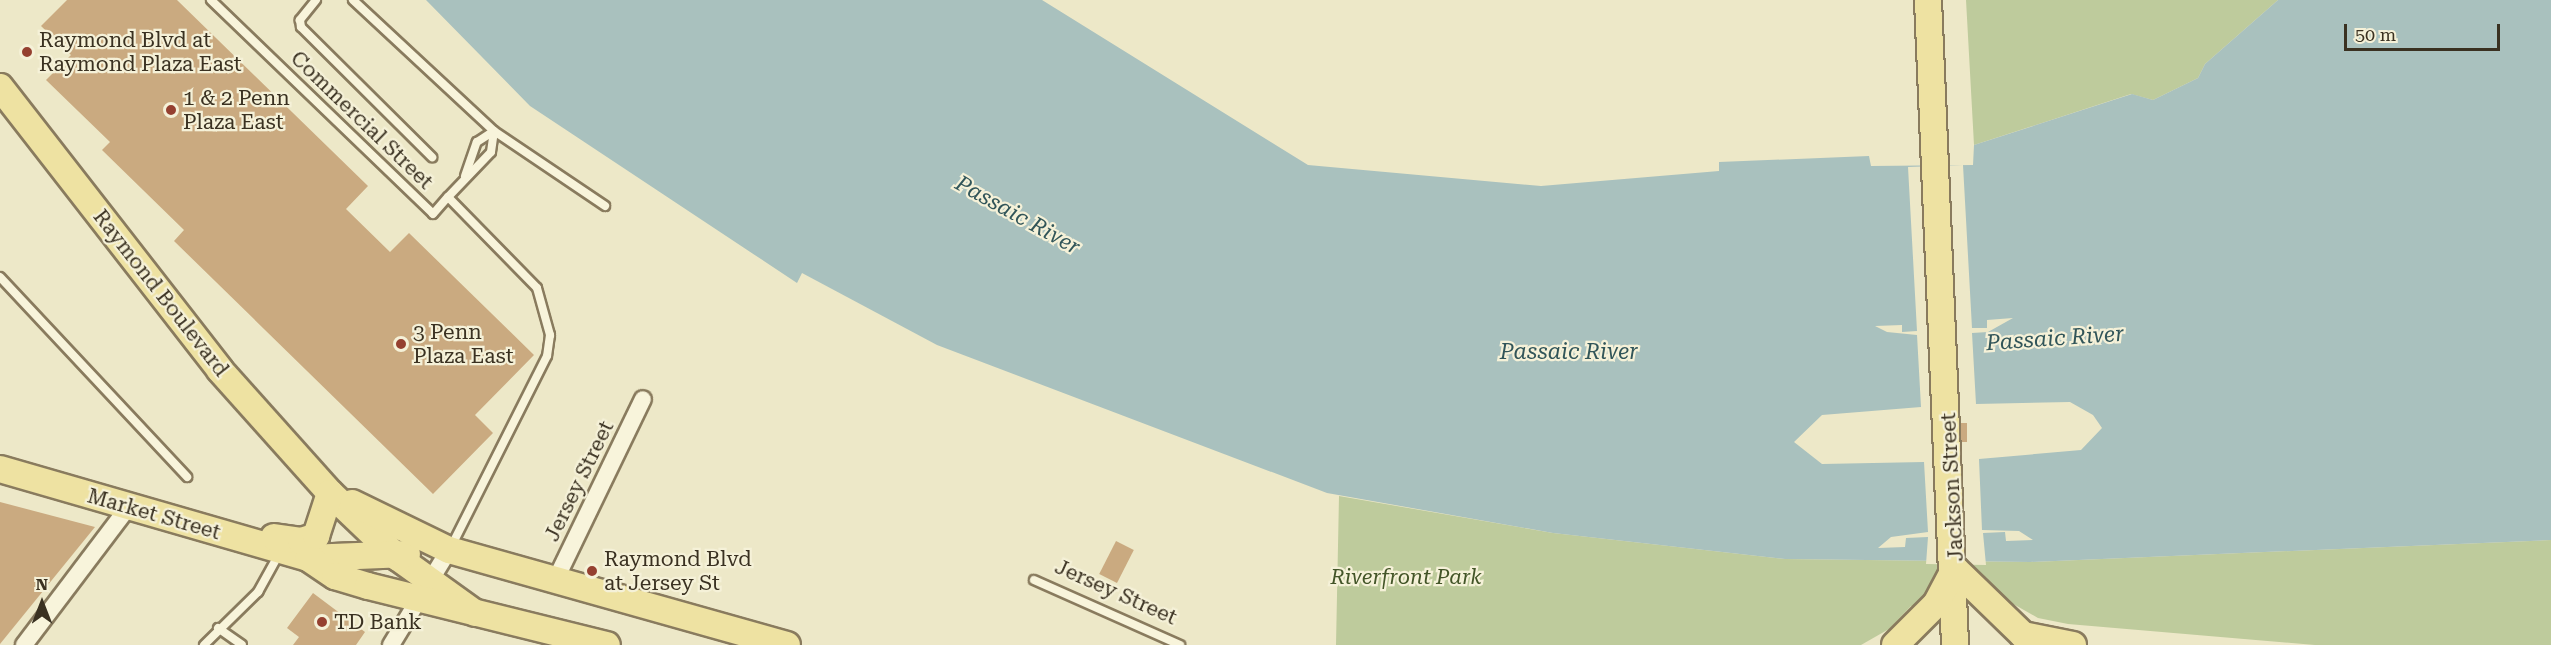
<!DOCTYPE html>
<html>
<head>
<meta charset="utf-8">
<style>
  body { margin:0 }
  #map { position:relative; width:2551px; height:645px; overflow:hidden; background:#ede8c8; font-family:"Roboto Serif",serif }
  div>[style] { position:absolute }
  [style*='--x'] { left:calc(var(--x)*1px); top:calc(var(--y)*1px); width:calc(var(--w)*1px); rotate:calc(var(--a)*1deg) }
  .green>* { inset:0; background:#becb9c }
  .water>* { inset:0; background:#a9c1be }
  .pier>* { inset:0; background:#ede8c8 }
  .building>* { inset:0; background:#caaa80; transform-origin:0 0 }
  .roads { filter:drop-shadow(2px 0 #897b5e) drop-shadow(-2px 0 #897b5e) drop-shadow(0 2px #897b5e) drop-shadow(0 -2px #897b5e) }
  .service>* { height:8px; margin:-4px; padding:0 4px; transform-origin:4px; border-radius:4px; background:#f8f4db }
  .minor>* { height:16px; margin:-8px; padding:0 8px; transform-origin:8px; border-radius:8px; background:#f8f4db }
  .primary>* { height:26px; margin:-13px; padding:0 13px; transform-origin:13px; border-radius:13px; background:#eee2a2 }
  .dots>* { width:16px; height:16px; translate:-50% -50%; box-sizing:border-box; border:3px solid #f5f1d8; border-radius:50% }
  span { translate:-50% -50%; white-space:nowrap; text-align:center; line-height:1.15; -webkit-text-stroke:4.5px #f5f1d8; paint-order:stroke }
  .poi-label { font-size:21px; color:#3a3121 }
  .left { translate:0 -50%; text-align:left }
  .street-label { font-size:21px; color:#3a3121 }
  .park-label { font-size:21px; color:#435528; font-style:italic }
  .water-label { font-size:22px; color:#315559; font-style:italic }
  .north { position:absolute; left:12px; top:573px; width:60px; height:60px; -webkit-text-stroke:4px #f5f1d8; paint-order:stroke; rotate:0deg; font-size:16px; font-weight:700; line-height:24px; text-align:center; color:#3a3121 }
  .north::after { content:''; display:block; margin:auto; width:21px; height:27px; background:#3a3121; clip-path:polygon(50% 0,100% 100%,50% 72%,0 100%) }
  .scale { position:absolute; left:2344px; top:24px; width:156px; height:27px; box-sizing:border-box; border:3px solid #3a3121; border-top:0; padding-left:8px; font-size:18px; line-height:21px; white-space:nowrap; color:#3a3121; -webkit-text-stroke:4px #f5f1d8; paint-order:stroke }
</style>
</head>
<body>
<div id="map">
  <div class="green">
    <div style="clip-path:polygon(1966px 0,2278px 0,2205px 64px,2198px 78px,2153px 100px,2131px 94px,1974px 145px)"></div>
    <div style="clip-path:polygon(1339px 496px,1553px 533px,1785px 559px,2030px 562px,2551px 540px,2551px 645px,2315px 645px,2068px 624px,2038px 618px,2008px 601px,1911px 606px,1889px 629px,1861px 645px,1336px 645px)"></div>
  </div>
  <div class="water">
    <div style="clip-path:polygon(426px 0,1042px 0,1308px 165px,1541px 186px,1719px 171px,1719px 162px,1869px 156px,1871px 166px,1973px 165px,1974px 145px,2132px 94px,2153px 100px,2198px 78px,2205px 64px,2278px 0,2551px 0,2551px 540px,2030px 562px,1785px 559px,1553px 533px,1327px 493px,937px 345px,802px 273px,797px 283px,530px 106px)"></div>
  </div>
  <div class="pier">
    <div style="clip-path:polygon(1963px 165px,1972px 328px,1987px 328px,1987px 320px,2013px 318px,1988px 332px,1972px 333px,1976px 404px,2070px 402px,2093px 415px,2102px 428px,2081px 450px,1979px 459px,1982px 530px,2019px 531px,2033px 540px,2006px 541px,2005px 532px,1983px 533px,1986px 565px,1926px 564px,1928px 537px,1906px 538px,1905px 547px,1878px 548px,1891px 537px,1928px 532px,1924px 462px,1822px 464px,1794px 442px,1822px 415px,1921px 407px,1917px 335px,1887px 332px,1875px 326px,1902px 325px,1902px 332px,1917px 331px,1908px 167px)"></div>
  </div>
  <div class="building">
    <div style="clip-path:polygon(67px 0,177px 0,368px 186px,346px 209px,390px 252px,409px 233px,534px 355px,475px 415px,493px 433px,433px 494px,174px 241px,184px 230px,102px 150px,110px 142px,46px 80px,71px 55px,41px 26px)"></div>
    <div style="left:1961px;top:423px;width:6px;height:19px"></div>
    <div style="clip-path:polygon(0 502px,95px 527px,0 644px)"></div>
    <div style="left:1116px;top:541px;width:20px;height:37px;rotate:27deg"></div>
    <div style="clip-path:polygon(313px 593px,365px 632px,356px 645px,293px 645px,299px 637px,287px 628px)"></div>
  </div>
  <div class="roads">
    <div class="service">
      <div style="--x:211;--y:0;--w:308;--a:43.9"></div>
      <div style="--x:433;--y:214;--w:23;--a:-49"></div>
      <div style="--x:448;--y:197;--w:127;--a:45.6"></div>
      <div style="--x:537;--y:288;--w:49;--a:74.5"></div>
      <div style="--x:550;--y:335;--w:21;--a:98"></div>
      <div style="--x:547;--y:356;--w:214;--a:116.7"></div>
      <div style="--x:316;--y:0;--w:26;--a:129"></div>
      <div style="--x:300;--y:20;--w:7;--a:82"></div>
      <div style="--x:301;--y:27;--w:185;--a:44.8"></div>
      <div style="--x:353;--y:0;--w:192;--a:42.9"></div>
      <div style="--x:494;--y:131;--w:134;--a:34"></div>
      <div style="--x:465;--y:176;--w:36;--a:-71"></div>
      <div style="--x:477;--y:142;--w:20;--a:-33"></div>
      <div style="--x:448;--y:197;--w:62;--a:-46.3"></div>
      <div style="--x:491;--y:152;--w:21;--a:-82"></div>
      <div style="--x:0;--y:277;--w:274;--a:46.9"></div>
      <div style="--x:1034;--y:580;--w:160;--a:24"></div>
      <div style="--x:218;--y:628;--w:29;--a:35"></div>
      <div style="--x:204;--y:645;--w:76;--a:-44.5"></div>
      <div style="--x:258;--y:592;--w:43;--a:-61.1"></div>
    </div>
    <div class="minor">
      <div style="--x:554;--y:583;--w:204;--a:-64.2"></div>
      <div style="--x:24;--y:645;--w:174;--a:-52.9"></div>
      <div style="--x:391;--y:645;--w:111;--a:-58.6"></div>
    </div>
    <div class="primary">
      <div style="--x:1928;--y:0;--w:646;--a:87.6"></div>
      <div style="--x:0;--y:87;--w:358;--a:52.1"></div>
      <div style="--x:220;--y:370;--w:165;--a:48.2"></div>
      <div style="--x:330;--y:493;--w:93;--a:43.7"></div>
      <div style="--x:397;--y:557;--w:96;--a:35.7"></div>
      <div style="--x:0;--y:469;--w:321;--a:16.1"></div>
      <div style="--x:308;--y:558;--w:99;--a:-2.3"></div>
      <div style="--x:352;--y:503;--w:108;--a:25.9"></div>
      <div style="--x:449;--y:550;--w:351;--a:15.7"></div>
      <div style="--x:274;--y:537;--w:27;--a:8"></div>
      <div style="--x:301;--y:541;--w:16;--a:-18"></div>
      <div style="--x:316;--y:536;--w:45;--a:-72"></div>
      <div style="--x:311;--y:560;--w:29;--a:34"></div>
      <div style="--x:335;--y:576;--w:34;--a:17"></div>
      <div style="--x:368;--y:586;--w:246;--a:13.9"></div>
      <div style="--x:1955;--y:569;--w:95;--a:44.1"></div>
      <div style="--x:2023;--y:635;--w:51;--a:11.3"></div>
      <div style="--x:1895;--y:645;--w:58;--a:-45"></div>
      <div style="--x:1936;--y:604;--w:40;--a:-62"></div>
    </div>
  </div>
  <div class="dots">
    <div style="left:27px;top:52px;background:#954030"></div>
    <div style="left:171px;top:110px;background:#954030"></div>
    <div style="left:401px;top:344px;background:#954030"></div>
    <div style="left:592px;top:571px;background:#954030"></div>
    <div style="left:322px;top:622px;background:#954030"></div>
  </div>
  <div class="poi-label">
    <span class="left" style="left:39px;top:52px">Raymond Blvd at<br>Raymond Plaza East</span>
    <span class="left" style="left:183px;top:110px">1 &amp; 2 Penn<br>Plaza East</span>
    <span class="left" style="left:413px;top:344px">3 Penn<br>Plaza East</span>
    <span class="left" style="left:604px;top:571px">Raymond Blvd<br>at Jersey St</span>
    <span class="left" style="left:334px;top:622px">TD Bank</span>
  </div>
  <div class="street-label">
    <span style="left:362px;top:120px;rotate:44deg">Commercial Street</span>
    <span style="left:161px;top:293px;rotate:52deg">Raymond Boulevard</span>
    <span style="left:579px;top:481px;rotate:-64deg">Jersey Street</span>
    <span style="left:1952px;top:487px;rotate:-93deg">Jackson Street</span>
    <span style="left:154px;top:514px;rotate:16deg">Market Street</span>
    <span style="left:1116px;top:592px;rotate:24deg">Jersey Street</span>
  </div>
  <div class="park-label">
    <span style="left:1406px;top:577px">Riverfront Park</span>
  </div>
  <div class="water-label">
    <span style="left:1018px;top:215px;rotate:29deg">Passaic River</span>
    <span style="left:2055px;top:338px;rotate:-4deg">Passaic River</span>
    <span style="left:1569px;top:352px">Passaic River</span>
  </div>
  <div class="north">N</div>
  <div class="scale">50 m</div>
</div>
</body>
</html>
